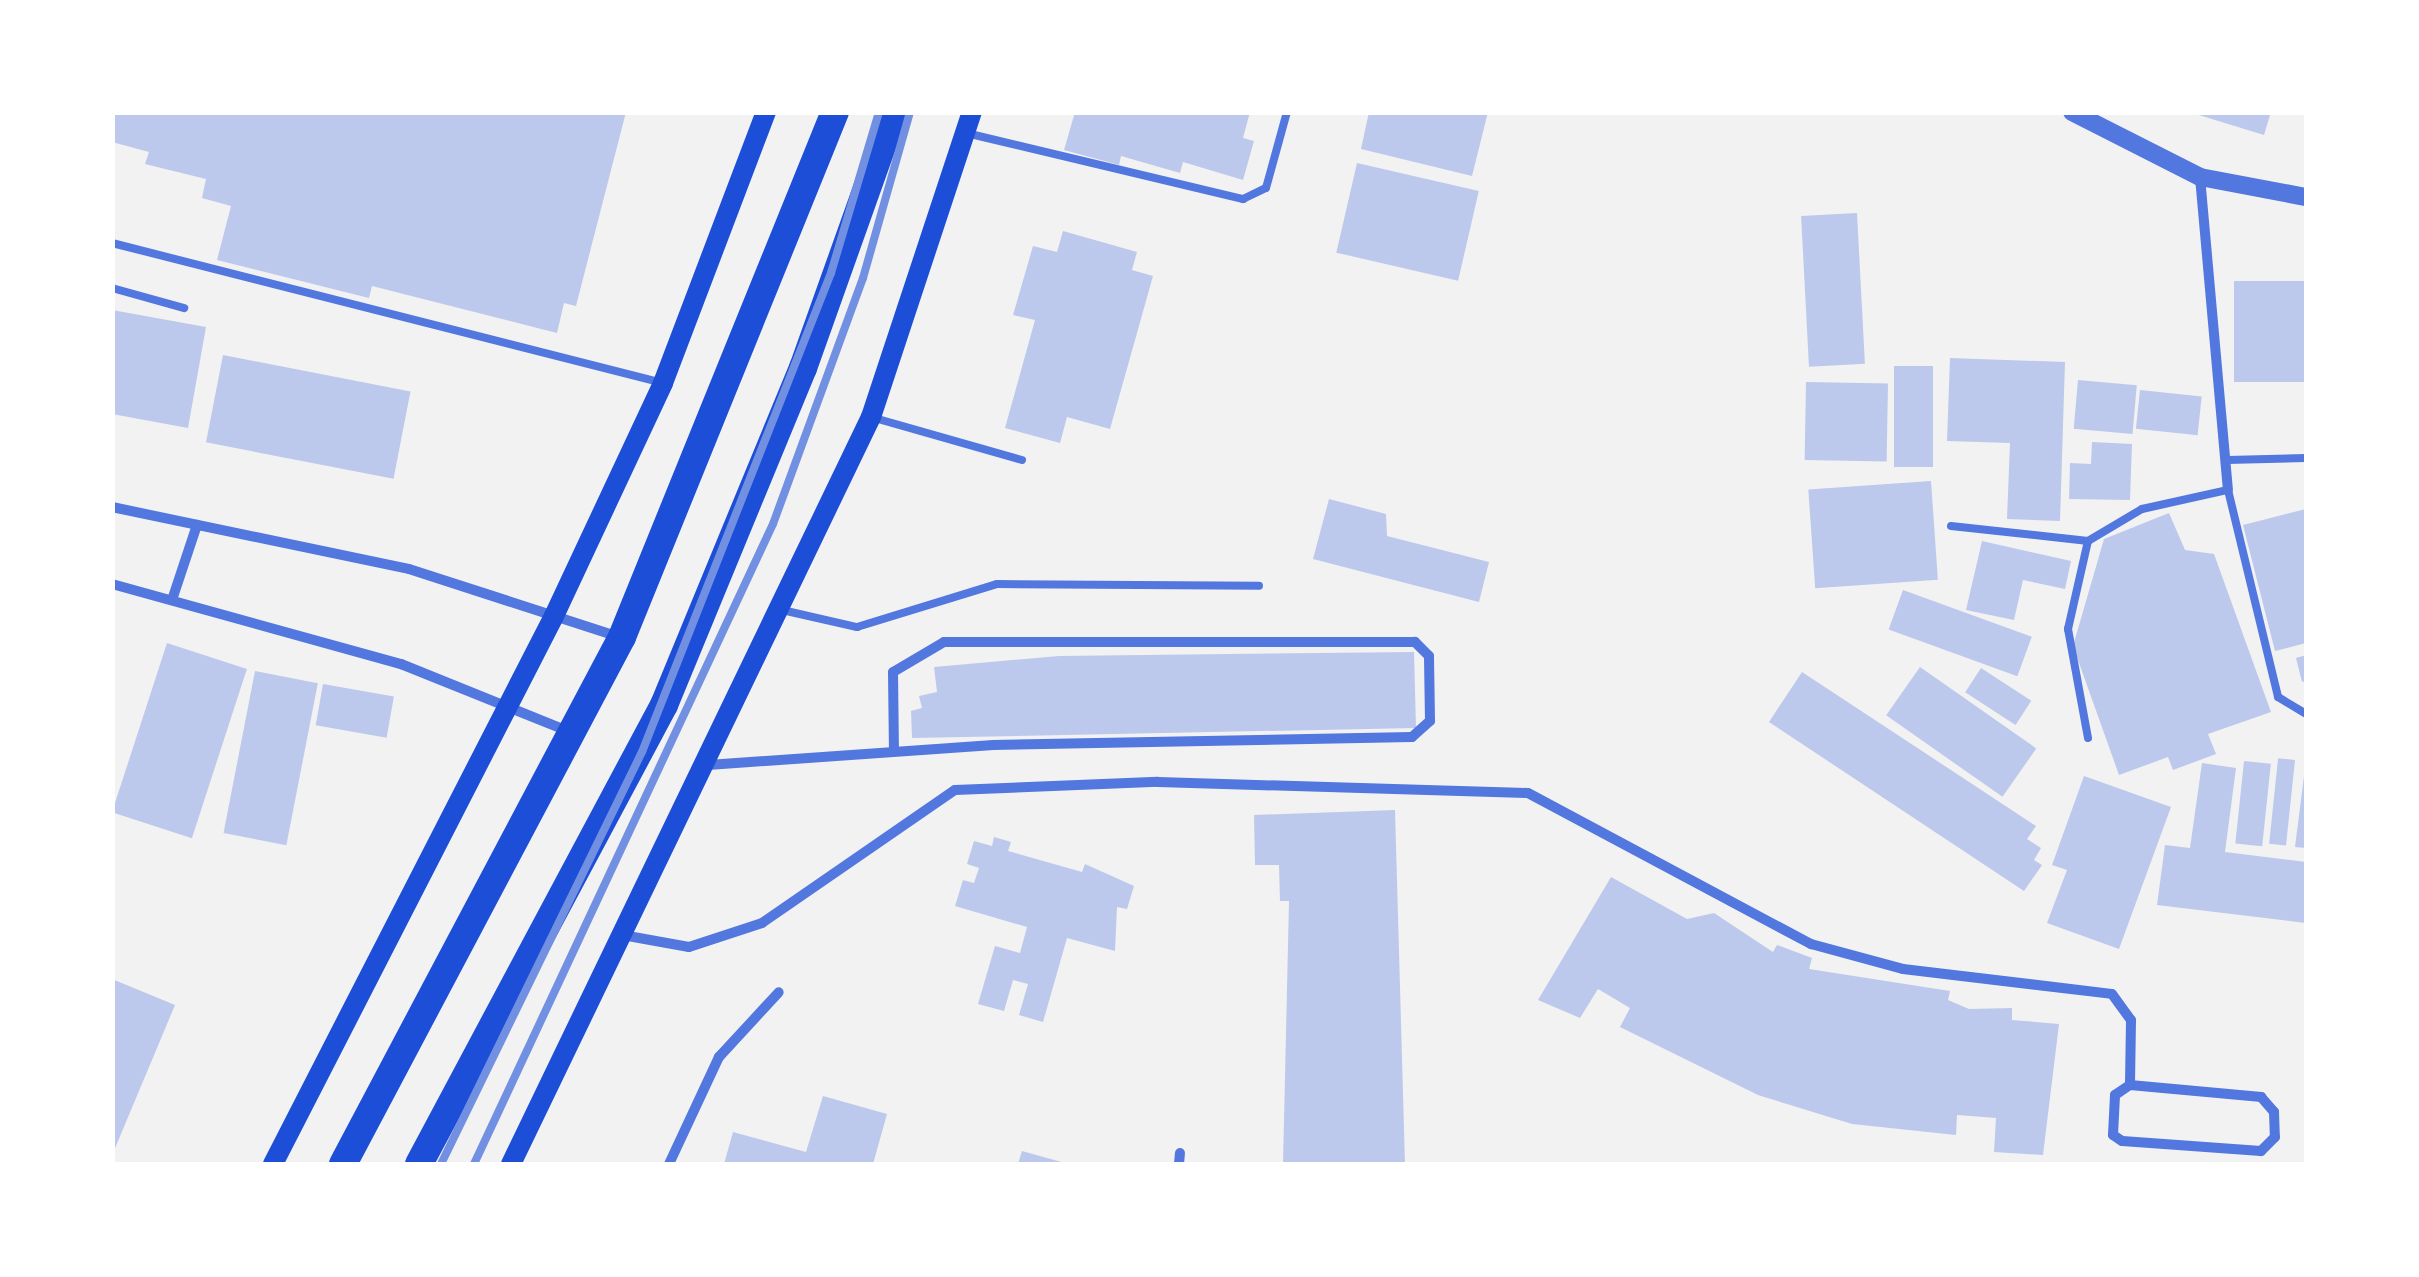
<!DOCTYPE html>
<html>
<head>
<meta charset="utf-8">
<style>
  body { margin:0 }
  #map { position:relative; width:2419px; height:1277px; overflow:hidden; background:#f2f2f2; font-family:"DM Sans",sans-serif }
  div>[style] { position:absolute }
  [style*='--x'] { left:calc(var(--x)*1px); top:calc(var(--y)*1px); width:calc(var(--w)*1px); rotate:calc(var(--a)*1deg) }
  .building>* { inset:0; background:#bdc9ec; transform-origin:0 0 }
  .service>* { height:8px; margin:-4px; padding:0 4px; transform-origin:4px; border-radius:4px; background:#5277de }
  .minor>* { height:10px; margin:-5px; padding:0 5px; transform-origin:5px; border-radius:5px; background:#5277de }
  .tertiary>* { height:18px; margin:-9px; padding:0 9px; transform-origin:9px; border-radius:9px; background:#5277de }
  .secondary>* { height:20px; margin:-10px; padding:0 10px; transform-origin:10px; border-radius:10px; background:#1d4ed8 }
  .trunk>* { height:28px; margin:-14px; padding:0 14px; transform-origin:14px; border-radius:14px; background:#1d4ed8 }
  .rail>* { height:8px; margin:-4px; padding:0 4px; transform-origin:4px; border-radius:4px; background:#7290e2 }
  span { translate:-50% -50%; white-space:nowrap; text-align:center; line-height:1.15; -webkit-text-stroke:10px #fff; paint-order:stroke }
  .frame { position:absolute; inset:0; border:115px solid #fff; pointer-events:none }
</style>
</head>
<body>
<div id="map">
  <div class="building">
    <div style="clip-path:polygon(112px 112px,626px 112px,576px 306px,564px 303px,557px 333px,372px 286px,369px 298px,217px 260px,231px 206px,202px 198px,206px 179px,145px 164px,149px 152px,112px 142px)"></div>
    <div style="clip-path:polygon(1075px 112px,1250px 112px,1243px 138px,1254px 141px,1243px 180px,1183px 162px,1180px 173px,1121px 156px,1119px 165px,1064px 150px)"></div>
    <div style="clip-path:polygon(1369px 112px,1488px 112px,1472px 176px,1361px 149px)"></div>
    <div style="clip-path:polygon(2189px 112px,2271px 112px,2264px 135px)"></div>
    <div style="left:1357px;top:163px;width:125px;height:92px;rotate:13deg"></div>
    <div style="left:1857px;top:213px;width:151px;height:56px;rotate:87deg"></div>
    <div style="clip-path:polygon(1063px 231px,1137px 252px,1132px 270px,1153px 276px,1110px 429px,1067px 417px,1060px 443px,1005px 428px,1035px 320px,1013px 315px,1033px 246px,1057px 252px)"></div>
    <div style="left:2306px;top:281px;width:101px;height:72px;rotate:90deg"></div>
    <div style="clip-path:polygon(112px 310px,206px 327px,188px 428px,112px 414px)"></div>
    <div style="left:223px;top:355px;width:191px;height:89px;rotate:11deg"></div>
    <div style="clip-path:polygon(1950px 358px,2065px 362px,2060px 521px,2007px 519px,2010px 443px,1947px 441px)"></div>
    <div style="left:1894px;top:366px;width:39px;height:101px"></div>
    <div style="left:2078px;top:380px;width:59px;height:49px;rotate:5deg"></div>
    <div style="left:1806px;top:382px;width:82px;height:78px;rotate:1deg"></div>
    <div style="left:2140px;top:390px;width:62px;height:39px;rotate:6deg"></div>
    <div style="clip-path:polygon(2092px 442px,2132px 444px,2130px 500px,2069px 499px,2070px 463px,2091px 464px)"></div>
    <div style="left:1931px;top:481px;width:99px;height:123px;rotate:86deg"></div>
    <div style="clip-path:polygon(1329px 499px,1386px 514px,1387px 536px,1489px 562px,1479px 602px,1313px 559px)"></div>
    <div style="clip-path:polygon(2306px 509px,2306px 643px,2275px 651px,2243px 525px)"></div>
    <div style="clip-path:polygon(2169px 513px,2185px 550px,2214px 554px,2271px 712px,2208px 734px,2216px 754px,2173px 770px,2168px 757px,2119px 775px,2073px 646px,2104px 539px)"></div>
    <div style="clip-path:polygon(1982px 541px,2071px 561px,2065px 589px,2023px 580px,2014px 620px,1966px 610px)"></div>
    <div style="left:1903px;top:590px;width:137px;height:42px;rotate:20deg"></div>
    <div style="left:167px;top:643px;width:84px;height:178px;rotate:18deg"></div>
    <div style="clip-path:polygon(1414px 652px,1416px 728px,912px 738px,911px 711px,922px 708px,919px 696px,937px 692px,934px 667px,1059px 656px)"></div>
    <div style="clip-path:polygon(2306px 655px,2306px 681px,2302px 682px,2296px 658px)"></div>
    <div style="left:1920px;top:667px;width:142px;height:59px;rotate:35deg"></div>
    <div style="left:1981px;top:668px;width:60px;height:29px;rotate:33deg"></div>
    <div style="left:255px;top:671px;width:64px;height:165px;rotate:11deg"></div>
    <div style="clip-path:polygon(1802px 672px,2036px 826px,2027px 839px,2041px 848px,2034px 860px,2042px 865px,2024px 891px,1769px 722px)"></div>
    <div style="left:323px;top:684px;width:72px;height:42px;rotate:10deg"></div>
    <div style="left:2295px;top:760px;width:86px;height:17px;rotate:96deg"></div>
    <div style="left:2244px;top:761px;width:27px;height:83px;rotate:6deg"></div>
    <div style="clip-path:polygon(2202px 763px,2236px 768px,2225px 852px,2306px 862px,2306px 923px,2157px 905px,2165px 845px,2190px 848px)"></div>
    <div style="clip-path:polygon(2084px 776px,2171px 807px,2119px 949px,2047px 923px,2067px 870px,2052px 865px)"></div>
    <div style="clip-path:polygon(2304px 776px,2306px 776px,2306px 848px,2295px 847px)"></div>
    <div style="clip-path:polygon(1395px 810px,1405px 1164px,1283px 1164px,1289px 901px,1280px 901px,1279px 865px,1255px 865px,1254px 815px)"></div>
    <div style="clip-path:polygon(994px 837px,1011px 842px,1008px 851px,1082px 872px,1085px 864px,1134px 886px,1127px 909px,1117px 907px,1115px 951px,1067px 938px,1043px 1022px,1019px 1015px,1028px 984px,1013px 980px,1004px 1011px,978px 1004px,995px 946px,1020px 953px,1027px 927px,955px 906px,963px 880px,974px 883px,979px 868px,967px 864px,974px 841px,992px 846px)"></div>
    <div style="clip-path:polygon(1611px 877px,1687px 919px,1714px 913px,1773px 952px,1777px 945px,1812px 958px,1809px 969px,1950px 991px,1948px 1000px,1969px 1009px,2012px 1008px,2012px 1020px,2059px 1024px,2043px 1155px,1994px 1152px,1996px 1118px,1957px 1115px,1956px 1135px,1852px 1124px,1758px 1095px,1620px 1027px,1630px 1008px,1598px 989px,1580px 1018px,1538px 1000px)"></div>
    <div style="clip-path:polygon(112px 979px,175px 1005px,113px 1153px,112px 1153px)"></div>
    <div style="clip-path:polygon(823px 1096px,887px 1114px,873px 1164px,724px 1164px,733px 1132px,806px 1152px)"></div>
    <div style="clip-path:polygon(1022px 1151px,1065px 1163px,1065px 1164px,1018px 1164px)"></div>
  </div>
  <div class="service">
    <div style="--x:966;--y:133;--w:285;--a:13.4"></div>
    <div style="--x:1243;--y:199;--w:25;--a:-26"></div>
    <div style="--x:1266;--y:188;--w:79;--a:-74.6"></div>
    <div style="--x:112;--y:243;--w:569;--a:14.26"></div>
    <div style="--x:112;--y:288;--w:75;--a:15.5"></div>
    <div style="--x:871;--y:417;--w:157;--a:15.9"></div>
    <div style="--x:2227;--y:460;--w:79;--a:-1.5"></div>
    <div style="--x:1951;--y:526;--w:138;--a:6.2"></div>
    <div style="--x:782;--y:610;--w:77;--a:12.8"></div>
    <div style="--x:857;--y:627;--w:146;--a:-17.1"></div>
    <div style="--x:997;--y:584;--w:262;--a:0.4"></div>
    <div style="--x:2088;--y:738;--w:111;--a:-100.4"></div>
    <div style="--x:2068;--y:629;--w:90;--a:-77.2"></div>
    <div style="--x:2088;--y:541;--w:63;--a:-30.7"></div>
    <div style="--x:2142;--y:509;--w:88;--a:-12.5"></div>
    <div style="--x:2228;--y:490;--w:213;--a:76.4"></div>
    <div style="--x:2278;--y:697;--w:33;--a:31"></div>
  </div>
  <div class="minor">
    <div style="--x:2200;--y:177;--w:314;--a:84.9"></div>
    <div style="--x:112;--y:507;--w:303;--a:11.8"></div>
    <div style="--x:409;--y:569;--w:221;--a:17.9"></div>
    <div style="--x:112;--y:584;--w:300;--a:15.5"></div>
    <div style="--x:401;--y:664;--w:180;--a:21.9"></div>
    <div style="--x:173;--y:597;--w:76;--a:-71.6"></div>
    <div style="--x:708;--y:765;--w:286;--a:-4"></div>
    <div style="--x:993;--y:745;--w:419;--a:-1.1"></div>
    <div style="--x:1412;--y:737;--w:24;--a:-42"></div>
    <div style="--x:1430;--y:721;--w:65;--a:-90.9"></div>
    <div style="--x:1429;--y:656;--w:20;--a:-135"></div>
    <div style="--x:1415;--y:642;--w:471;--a:180"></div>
    <div style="--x:944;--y:642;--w:59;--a:149.5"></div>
    <div style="--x:893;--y:672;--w:79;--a:89.3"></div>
    <div style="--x:628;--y:936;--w:62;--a:10.2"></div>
    <div style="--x:689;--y:947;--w:77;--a:-18.2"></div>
    <div style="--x:762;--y:923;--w:234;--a:-34.6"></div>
    <div style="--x:955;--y:790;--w:203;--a:-2.3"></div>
    <div style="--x:1158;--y:782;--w:370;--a:1.7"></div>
    <div style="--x:1528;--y:793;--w:321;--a:28.1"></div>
    <div style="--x:1811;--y:944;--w:95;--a:15.2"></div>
    <div style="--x:1903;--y:969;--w:210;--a:6.8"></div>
    <div style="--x:2112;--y:994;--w:32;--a:54"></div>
    <div style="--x:2131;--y:1020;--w:65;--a:90.9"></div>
    <div style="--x:2130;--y:1085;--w:132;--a:5.2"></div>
    <div style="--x:2261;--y:1097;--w:20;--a:49"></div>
    <div style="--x:2274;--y:1112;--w:25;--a:88"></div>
    <div style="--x:2275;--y:1137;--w:20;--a:135"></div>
    <div style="--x:2261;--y:1151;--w:139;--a:-175.9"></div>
    <div style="--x:2122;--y:1141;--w:11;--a:-146"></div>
    <div style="--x:2113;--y:1135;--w:40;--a:-87.1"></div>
    <div style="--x:2115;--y:1095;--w:18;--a:-34"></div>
    <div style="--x:669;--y:1164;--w:118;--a:-65"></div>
    <div style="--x:719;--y:1057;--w:88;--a:-47.3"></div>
    <div style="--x:1179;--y:1164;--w:11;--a:-85"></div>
  </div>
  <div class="tertiary">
    <div style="--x:2072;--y:112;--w:144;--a:26.9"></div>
    <div style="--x:2200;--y:177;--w:108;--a:10.7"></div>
  </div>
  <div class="secondary">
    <div style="--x:273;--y:1164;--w:616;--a:-62.85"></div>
    <div style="--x:554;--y:616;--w:257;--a:-64.9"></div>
    <div style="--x:663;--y:383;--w:290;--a:-69.2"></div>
    <div style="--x:511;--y:1164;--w:829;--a:-64.27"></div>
    <div style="--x:871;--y:417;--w:321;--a:-71.7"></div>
  </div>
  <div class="trunk">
    <div style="--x:343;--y:1164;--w:596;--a:-62.1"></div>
    <div style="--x:622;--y:637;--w:567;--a:-67.92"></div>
    <div style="--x:419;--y:1164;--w:520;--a:-61.91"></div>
    <div style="--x:664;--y:705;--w:365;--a:-67.6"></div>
    <div style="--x:803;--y:368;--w:272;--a:-70.4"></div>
  </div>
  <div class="rail">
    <div style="--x:441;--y:1164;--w:458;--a:-64"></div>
    <div style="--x:642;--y:752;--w:515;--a:-68.47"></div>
    <div style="--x:831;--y:273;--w:168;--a:-73.4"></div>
    <div style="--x:474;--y:1164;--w:706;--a:-64.96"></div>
    <div style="--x:773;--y:524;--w:262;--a:-69.9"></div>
    <div style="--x:863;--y:278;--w:173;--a:-74.2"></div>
  </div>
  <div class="frame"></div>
</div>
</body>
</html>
